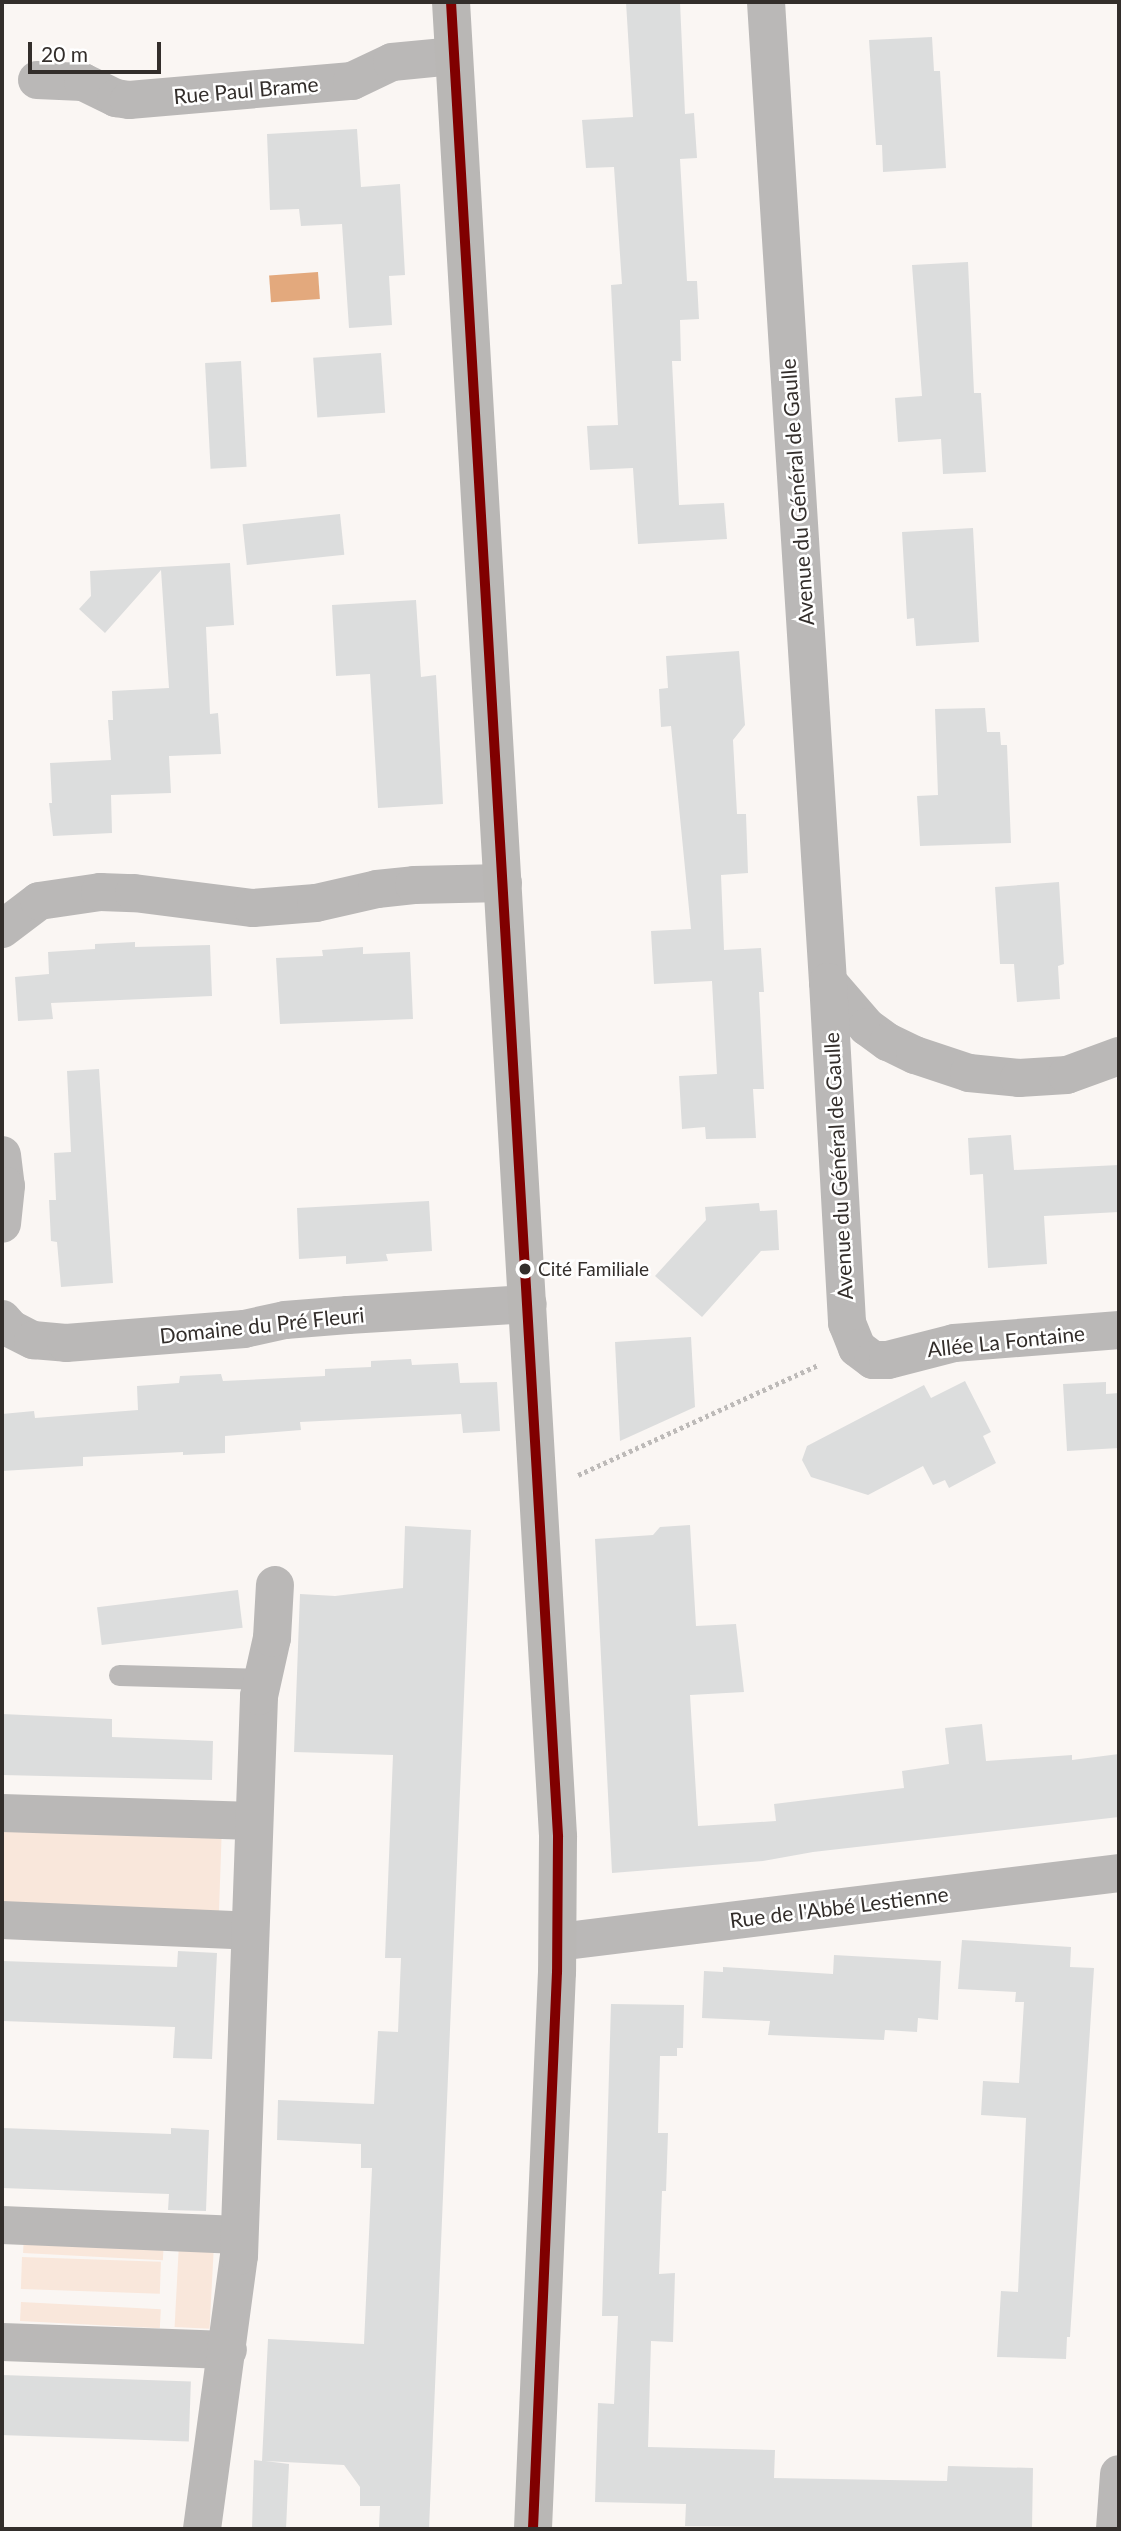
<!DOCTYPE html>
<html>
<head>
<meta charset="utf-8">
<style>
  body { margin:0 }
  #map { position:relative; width:1121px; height:2531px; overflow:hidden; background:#faf6f3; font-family:Lato,sans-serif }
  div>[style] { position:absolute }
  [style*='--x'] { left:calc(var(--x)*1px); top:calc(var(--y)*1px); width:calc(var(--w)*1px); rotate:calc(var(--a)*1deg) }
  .green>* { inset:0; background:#f9e7db; transform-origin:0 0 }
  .water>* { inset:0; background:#e3a97d; transform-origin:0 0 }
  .building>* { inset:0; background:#dcdddd; transform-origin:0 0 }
  .path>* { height:4.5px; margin-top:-2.25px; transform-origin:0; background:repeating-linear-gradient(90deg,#bdbab8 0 3.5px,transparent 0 7px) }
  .lane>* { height:21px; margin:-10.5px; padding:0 10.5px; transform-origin:10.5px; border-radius:10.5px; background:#bab8b7 }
  .street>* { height:38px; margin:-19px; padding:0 19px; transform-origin:19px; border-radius:19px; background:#bab8b7 }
  .secondary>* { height:38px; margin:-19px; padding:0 19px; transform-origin:19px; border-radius:19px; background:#b9b7b5 }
  .bus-1>* { height:10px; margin:-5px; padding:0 5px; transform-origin:5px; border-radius:5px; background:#800000 }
  .dots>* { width:19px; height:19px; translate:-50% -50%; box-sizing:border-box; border:4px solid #fff; border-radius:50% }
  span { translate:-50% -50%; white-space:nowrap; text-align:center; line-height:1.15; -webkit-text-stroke:5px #fff; paint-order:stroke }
  .bus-label { font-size:19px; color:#332e2b }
  .left { translate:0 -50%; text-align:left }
  .street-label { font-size:21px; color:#332e2b }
  .frame { position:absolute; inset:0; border:4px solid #332e2b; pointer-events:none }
  .scale { position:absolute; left:28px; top:42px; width:133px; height:32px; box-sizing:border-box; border:4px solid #332e2b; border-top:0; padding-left:9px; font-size:21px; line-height:24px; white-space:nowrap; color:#332e2b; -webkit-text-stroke:5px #fff; paint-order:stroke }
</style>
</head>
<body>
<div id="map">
  <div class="green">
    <div style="left:2px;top:1821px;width:220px;height:88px;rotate:2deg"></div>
    <div style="left:24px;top:2235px;width:140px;height:18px;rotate:3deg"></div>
    <div style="left:179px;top:2243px;width:35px;height:84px;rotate:3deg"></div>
    <div style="left:22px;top:2257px;width:139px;height:32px;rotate:2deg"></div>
    <div style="left:21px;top:2302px;width:140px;height:19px;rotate:3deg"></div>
  </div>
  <div class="water">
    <div style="left:318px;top:272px;width:27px;height:49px;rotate:86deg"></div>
  </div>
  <div class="building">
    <div style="clip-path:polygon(626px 2px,680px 2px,685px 114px,694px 113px,697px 158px,680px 159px,687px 281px,697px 281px,699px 319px,680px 320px,681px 361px,672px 361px,679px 505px,724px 503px,727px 539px,638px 544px,633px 468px,590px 470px,587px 426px,618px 425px,611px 285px,622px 284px,614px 167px,586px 168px,582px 120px,633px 117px)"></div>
    <div style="clip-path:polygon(932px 37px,934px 71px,940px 71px,946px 168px,883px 172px,882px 145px,876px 145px,869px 40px)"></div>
    <div style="clip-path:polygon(357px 129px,361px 187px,400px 184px,405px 275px,389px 276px,392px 325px,349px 328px,342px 224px,301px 226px,299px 209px,270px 210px,267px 134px)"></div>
    <div style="clip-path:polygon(968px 262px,974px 393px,981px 393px,986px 472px,943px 474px,941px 439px,898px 442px,895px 398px,922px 396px,912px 265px)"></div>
    <div style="left:381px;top:353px;width:60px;height:68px;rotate:86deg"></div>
    <div style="left:241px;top:361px;width:106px;height:36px;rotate:87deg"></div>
    <div style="left:340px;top:514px;width:41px;height:98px;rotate:84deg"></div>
    <div style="clip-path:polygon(973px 528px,979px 642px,916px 646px,914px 618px,907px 619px,902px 532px)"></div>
    <div style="clip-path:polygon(230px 563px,234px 625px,206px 627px,210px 714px,218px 713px,221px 754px,169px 756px,171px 793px,111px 795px,112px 833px,53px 836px,49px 803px,52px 803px,50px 763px,111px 760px,108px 720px,113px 720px,112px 691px,169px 688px,161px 570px,105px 633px,79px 609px,91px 596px,90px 571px)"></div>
    <div style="clip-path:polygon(416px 600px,421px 677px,436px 675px,443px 804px,378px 808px,370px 674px,336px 676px,332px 605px)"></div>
    <div style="clip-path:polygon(739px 651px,745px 725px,733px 740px,737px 814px,746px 814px,748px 873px,721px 875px,724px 950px,761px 948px,764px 992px,759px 992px,764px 1089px,753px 1089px,756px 1138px,706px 1139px,705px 1127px,682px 1129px,679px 1076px,717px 1074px,712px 981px,654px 984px,651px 931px,691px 929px,671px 726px,661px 727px,659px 689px,668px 688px,666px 656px)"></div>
    <div style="clip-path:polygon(985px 708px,987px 732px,1000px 732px,1001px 745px,1007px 745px,1011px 843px,920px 846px,917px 796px,938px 795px,935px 709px)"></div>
    <div style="clip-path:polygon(1059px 882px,1064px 964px,1058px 966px,1060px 999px,1017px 1002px,1014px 964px,1000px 964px,995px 887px)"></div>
    <div style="clip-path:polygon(135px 942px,135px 947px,210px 945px,212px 996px,51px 1003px,53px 1019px,18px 1021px,15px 977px,49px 974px,48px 952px,95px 949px,95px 944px)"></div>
    <div style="clip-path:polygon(363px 947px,363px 954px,410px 952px,413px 1019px,280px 1024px,276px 958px,323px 956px,322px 950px)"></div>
    <div style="clip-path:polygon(99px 1069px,113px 1283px,61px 1287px,57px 1242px,51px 1241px,49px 1200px,56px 1200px,54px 1153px,71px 1152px,67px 1071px)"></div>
    <div style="clip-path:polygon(1011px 1135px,1014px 1170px,1119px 1165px,1119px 1212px,1044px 1216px,1047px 1264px,988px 1268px,983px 1174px,970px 1175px,968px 1138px)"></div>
    <div style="clip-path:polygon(429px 1201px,432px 1251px,386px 1254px,388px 1261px,346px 1264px,346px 1256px,299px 1259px,297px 1208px)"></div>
    <div style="clip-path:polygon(759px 1203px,760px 1211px,777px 1210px,779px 1250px,761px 1251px,702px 1317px,655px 1276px,706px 1220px,705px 1207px)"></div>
    <div style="clip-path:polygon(691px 1337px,695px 1407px,620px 1441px,615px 1342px)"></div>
    <div style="clip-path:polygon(411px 1359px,412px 1365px,458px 1363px,460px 1383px,497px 1382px,500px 1431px,463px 1433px,461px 1414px,300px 1422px,301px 1430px,225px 1436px,225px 1453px,183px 1455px,183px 1452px,83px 1457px,83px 1466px,2px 1471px,2px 1414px,34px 1411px,35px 1418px,138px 1410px,137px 1386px,179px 1383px,180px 1376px,221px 1374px,223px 1381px,325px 1376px,325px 1369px,371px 1367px,371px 1361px)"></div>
    <div style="clip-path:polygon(965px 1381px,991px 1432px,983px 1436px,996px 1463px,949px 1488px,945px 1480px,933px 1485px,923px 1466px,868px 1495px,811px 1477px,802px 1460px,807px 1446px,924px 1385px,931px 1398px)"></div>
    <div style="clip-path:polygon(1106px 1382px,1106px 1394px,1119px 1393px,1119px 1448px,1067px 1451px,1063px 1384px)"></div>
    <div style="clip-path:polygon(690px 1525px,696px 1626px,736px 1624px,744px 1692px,690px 1695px,698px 1826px,776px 1821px,774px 1804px,904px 1788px,902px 1771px,949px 1764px,945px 1728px,982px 1724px,986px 1761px,1072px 1755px,1072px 1760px,1119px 1754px,1119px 1817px,813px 1852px,763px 1861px,612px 1873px,595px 1539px,653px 1535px,660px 1527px)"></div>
    <div style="clip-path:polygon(405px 1526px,471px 1530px,429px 2529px,379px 2527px,380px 2506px,360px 2506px,360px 2487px,344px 2465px,265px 2461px,289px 2464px,286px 2529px,252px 2529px,254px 2460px,262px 2461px,268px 2339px,364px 2344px,372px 2168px,361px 2168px,361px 2144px,277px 2140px,278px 2100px,374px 2104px,378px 2031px,398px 2032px,401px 1958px,385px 1958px,393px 1755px,294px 1752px,300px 1594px,335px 1596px,403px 1588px)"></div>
    <div style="left:238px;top:1590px;width:38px;height:142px;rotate:83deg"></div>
    <div style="clip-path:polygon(2px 1714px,112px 1719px,112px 1737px,213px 1741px,212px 1780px,2px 1775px)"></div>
    <div style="clip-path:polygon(962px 1940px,1071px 1947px,1070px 1967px,1094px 1968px,1070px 2337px,1067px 2337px,1066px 2359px,997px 2357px,1001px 2291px,1018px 2292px,1026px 2118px,981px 2115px,983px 2081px,1019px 2083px,1024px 2002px,1015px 2002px,1016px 1992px,958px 1989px)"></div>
    <div style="clip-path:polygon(178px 1951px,217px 1953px,212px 2059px,173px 2058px,175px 2027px,2px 2021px,2px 1961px,177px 1967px)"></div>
    <div style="clip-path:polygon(834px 1955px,941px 1961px,938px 2020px,918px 2018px,917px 2032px,885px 2030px,884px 2040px,768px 2035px,770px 2021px,702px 2018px,704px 1971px,723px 1972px,723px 1967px,833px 1974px)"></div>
    <div style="clip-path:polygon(611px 2004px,684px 2005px,683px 2048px,677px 2048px,677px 2056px,660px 2056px,658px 2133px,668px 2133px,666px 2191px,662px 2191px,659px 2274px,675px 2273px,673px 2342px,651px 2341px,648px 2447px,775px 2450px,774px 2478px,947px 2481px,948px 2466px,1033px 2468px,1032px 2529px,685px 2526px,686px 2504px,595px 2502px,598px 2403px,614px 2404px,618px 2316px,602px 2316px)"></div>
    <div style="clip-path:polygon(2px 2128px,171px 2134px,171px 2128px,209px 2130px,206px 2211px,168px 2210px,169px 2194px,2px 2188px)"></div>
    <div style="left:2px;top:2375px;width:189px;height:60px;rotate:2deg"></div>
  </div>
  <div class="path">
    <div style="--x:578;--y:1475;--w:264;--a:-24.6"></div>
  </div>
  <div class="lane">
    <div style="--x:119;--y:1675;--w:142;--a:1.6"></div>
  </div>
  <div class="street">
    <div style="--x:766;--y:2;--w:982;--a:86.38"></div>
    <div style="--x:828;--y:982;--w:60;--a:49.1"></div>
    <div style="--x:867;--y:1027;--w:26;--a:36"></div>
    <div style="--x:888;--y:1042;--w:30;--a:26"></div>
    <div style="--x:915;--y:1055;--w:57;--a:18.4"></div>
    <div style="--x:969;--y:1073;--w:50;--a:5.7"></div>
    <div style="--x:1019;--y:1078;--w:48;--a:-3.6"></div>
    <div style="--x:1067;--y:1075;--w:55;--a:-20.1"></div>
    <div style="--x:37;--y:80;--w:46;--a:2.5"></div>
    <div style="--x:83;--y:82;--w:37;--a:26"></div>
    <div style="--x:116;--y:98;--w:13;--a:9"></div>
    <div style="--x:129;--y:100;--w:224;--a:-4.9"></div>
    <div style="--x:352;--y:81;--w:44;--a:-25.4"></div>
    <div style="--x:392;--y:62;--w:61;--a:-5.6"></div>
    <div style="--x:2;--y:929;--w:46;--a:-37.1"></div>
    <div style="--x:39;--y:901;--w:62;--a:-8.4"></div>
    <div style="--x:100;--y:892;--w:34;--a:2"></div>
    <div style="--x:134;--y:893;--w:120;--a:7.2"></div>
    <div style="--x:253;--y:908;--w:63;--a:-4.5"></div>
    <div style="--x:316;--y:903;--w:63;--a:-12.9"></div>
    <div style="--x:377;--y:889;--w:37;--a:-6"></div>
    <div style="--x:414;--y:885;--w:89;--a:-1.3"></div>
    <div style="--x:828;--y:982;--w:342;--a:86.8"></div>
    <div style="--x:847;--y:1323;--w:27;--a:68"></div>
    <div style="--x:857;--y:1348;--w:20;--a:37"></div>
    <div style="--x:873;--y:1360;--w:15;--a:0"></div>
    <div style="--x:888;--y:1360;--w:68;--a:-14.4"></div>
    <div style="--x:954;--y:1343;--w:166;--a:-4.5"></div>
    <div style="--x:2;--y:1155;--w:31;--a:83"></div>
    <div style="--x:6;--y:1186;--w:38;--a:96"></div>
    <div style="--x:2;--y:1319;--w:13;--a:48"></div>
    <div style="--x:11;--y:1329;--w:25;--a:27"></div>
    <div style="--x:33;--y:1340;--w:33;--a:5"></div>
    <div style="--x:66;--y:1343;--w:179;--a:-4.5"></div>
    <div style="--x:244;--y:1329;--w:42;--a:-12.4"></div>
    <div style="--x:285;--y:1320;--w:63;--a:-4.5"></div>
    <div style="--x:348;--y:1315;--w:180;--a:-3.5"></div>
    <div style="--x:2;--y:1813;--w:252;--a:1.8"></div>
    <div style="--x:2;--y:1920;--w:248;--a:2.5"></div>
    <div style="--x:558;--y:1942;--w:565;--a:-7.01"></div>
    <div style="--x:2;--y:2225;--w:237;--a:2.4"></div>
    <div style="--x:2;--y:2342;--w:226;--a:2"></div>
    <div style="--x:202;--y:2529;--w:275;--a:-82.3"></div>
    <div style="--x:239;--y:2256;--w:560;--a:-87.95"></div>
    <div style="--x:259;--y:1696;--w:59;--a:-77.4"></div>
    <div style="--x:272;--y:1638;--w:53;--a:-86.8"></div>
    <div style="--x:1115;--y:2529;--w:55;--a:-85.8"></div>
  </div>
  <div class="secondary">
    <div style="--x:451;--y:2;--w:1838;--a:86.66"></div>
    <div style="--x:558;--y:1837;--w:135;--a:90.4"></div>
    <div style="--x:557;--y:1972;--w:558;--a:92.47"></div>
  </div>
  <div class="bus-1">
    <div style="--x:451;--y:2;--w:1838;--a:86.66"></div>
    <div style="--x:558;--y:1837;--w:135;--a:90.4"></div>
    <div style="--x:557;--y:1972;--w:558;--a:92.47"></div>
  </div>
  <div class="dots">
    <div style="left:525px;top:1269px;background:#332e2b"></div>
  </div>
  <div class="bus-label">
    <span class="left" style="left:538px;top:1269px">Cité Familiale</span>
  </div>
  <div class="street-label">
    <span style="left:246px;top:90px;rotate:-5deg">Rue Paul Brame</span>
    <span style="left:797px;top:492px;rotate:-94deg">Avenue du Général de Gaulle</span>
    <span style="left:838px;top:1166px;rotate:-93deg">Avenue du Général de Gaulle</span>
    <span style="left:262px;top:1325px;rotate:-6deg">Domaine du Pré Fleuri</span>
    <span style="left:1006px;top:1341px;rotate:-6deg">Allée La Fontaine</span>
    <span style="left:839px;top:1907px;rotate:-7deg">Rue de l'Abbé Lestienne</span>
  </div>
  <div class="frame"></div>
  <div class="scale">20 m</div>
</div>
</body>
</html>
